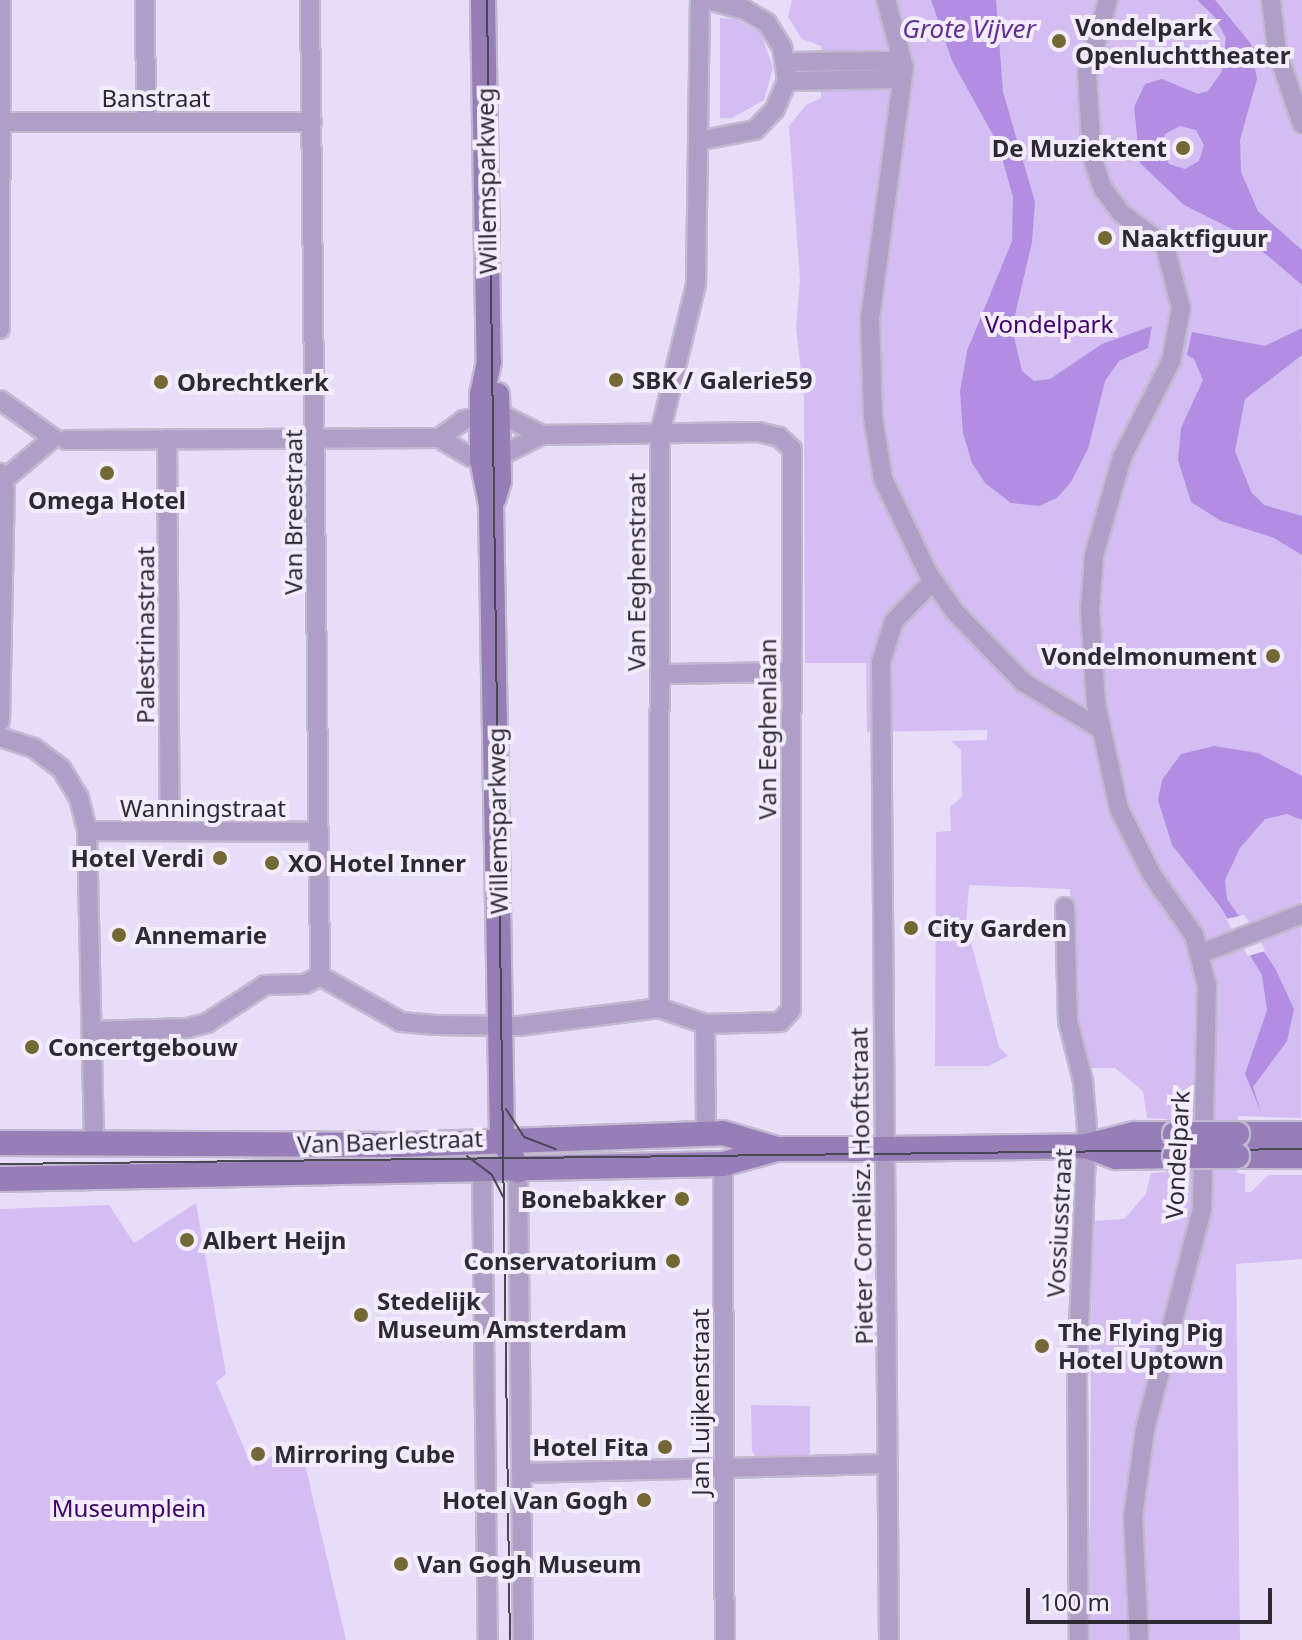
<!DOCTYPE html>
<html>
<head>
<meta charset="utf-8">
<style>
  body { margin:0 }
  #map { position:relative; width:1302px; height:1640px; overflow:hidden; background:#e7ddf8; font-family:"Noto Sans",sans-serif }
  div>[style] { position:absolute }
  [style*='--x'] { left:calc(var(--x)*1px); top:calc(var(--y)*1px); width:calc(var(--w)*1px); rotate:calc(var(--a)*1deg) }
  .green>* { inset:0; background:#d3bdf3 }
  .water>* { inset:0; background:#b28de2 }
  .pier>* { inset:0; background:#e7ddf8 }
  .roads { filter:drop-shadow(2px 0 #c2b9d1) drop-shadow(-2px 0 #c2b9d1) drop-shadow(0 2px #c2b9d1) drop-shadow(0 -2px #c2b9d1) }
  .street>* { height:18px; margin:-9px; padding:0 9px; transform-origin:9px; border-radius:9px; background:#af9fc6 }
  .secondary>* { height:24px; margin:-12px; padding:0 12px; transform-origin:12px; border-radius:12px; background:#967eb6 }
  .tram>* { height:2px; margin:-1px; padding:0 1px; transform-origin:1px; border-radius:1px; background:#4c4754 }
  .bridges { filter:drop-shadow(2px 0 #c2b9d1) drop-shadow(-2px 0 #c2b9d1) drop-shadow(0 2px #c2b9d1) drop-shadow(0 -2px #c2b9d1) }
  .secondary-bridge>* { height:24px; margin:-12px; padding:0 12px; transform-origin:12px; border-radius:12px; background:#967eb6 }
  .dots>* { width:22px; height:22px; translate:-50% -50%; box-sizing:border-box; border:4px solid #f3ecfd; border-radius:50% }
  span { translate:-50% -50%; white-space:nowrap; text-align:center; line-height:1.15; -webkit-text-stroke:8px #f3ecfd; paint-order:stroke }
  .poi-label { font-size:24px; color:#2e2a34; font-weight:700 }
  .left { translate:0 -50%; text-align:left }
  .right { translate:-100% -50%; text-align:right }
  .street-label { font-size:24px; color:#2e2a34 }
  .park-label { font-size:24px; color:#40006c }
  .water-label { font-size:26px; color:#623094; font-style:italic }
  .scale { position:absolute; left:1026px; top:1588px; width:246px; height:36px; box-sizing:border-box; border:4px solid #2e2a34; border-top:0; padding-left:10px; font-size:24px; line-height:28px; white-space:nowrap; color:#2e2a34; -webkit-text-stroke:6px #f3ecfd; paint-order:stroke }
</style>
</head>
<body>
<div id="map">
  <div class="green">
    <div style="clip-path:polygon(792px 0,1302px 0,1301px 1118px,1238px 1116px,1237px 1173px,1245px 1174px,1245px 1192px,1251px 1192px,1268px 1175px,1302px 1175px,1302px 1259px,1236px 1264px,1240px 1640px,1089px 1640px,1092px 1221px,1124px 1219px,1146px 1194px,1151px 1173px,1166px 1172px,1167px 1119px,1147px 1118px,1143px 1091px,1115px 1068px,1088px 1068px,1078px 1022px,1070px 889px,969px 885px,966px 923px,999px 1047px,1008px 1056px,989px 1066px,935px 1066px,936px 832px,951px 831px,950px 807px,962px 797px,961px 750px,951px 741px,987px 740px,987px 730px,867px 732px,866px 663px,805px 663px,804px 398px,796px 328px,800px 280px,789px 126px,806px 105px,821px 98px,821px 46px,802px 39px,788px 17px)"></div>
    <div style="clip-path:polygon(720px 18px,736px 19px,761px 33px,773px 68px,764px 100px,732px 118px,720px 118px)"></div>
    <div style="clip-path:polygon(196px 1203px,226px 1374px,216px 1382px,252px 1467px,276px 1454px,302px 1451px,346px 1640px,0 1640px,0 1209px,109px 1205px,134px 1243px)"></div>
    <div style="clip-path:polygon(751px 1405px,810px 1406px,810px 1453px,804px 1462px,760px 1463px,752px 1452px)"></div>
  </div>
  <div class="water">
    <div style="clip-path:polygon(931px 0,996px 0,1003px 92px,1035px 202px,1032px 242px,1012px 328px,1022px 371px,1034px 381px,1050px 379px,1102px 344px,1152px 326px,1148px 348px,1119px 361px,1105px 381px,1088px 449px,1071px 482px,1057px 498px,1039px 506px,1011px 503px,985px 483px,972px 463px,963px 433px,960px 392px,967px 351px,1012px 241px,1013px 197px,998px 144px,952px 61px)"></div>
    <div style="clip-path:polygon(evenodd,1197px 0,1215px 0,1251px 44px,1257px 79px,1240px 140px,1241px 172px,1258px 211px,1302px 250px,1302px 285px,1242px 234px,1184px 205px,1140px 163px,1134px 107px,1145px 84px,1162px 79px,1198px 94px,1208px 91px,1222px 71px,1226px 38px,1214px 16px,1197px 0,1180px 126px,1196px 130px,1204px 145px,1199px 161px,1185px 169px,1169px 164px,1161px 150px,1165px 134px,1180px 126px)"></div>
    <div style="clip-path:polygon(1302px 328px,1302px 355px,1245px 399px,1235px 451px,1251px 492px,1264px 505px,1302px 516px,1302px 555px,1274px 538px,1221px 521px,1191px 502px,1178px 460px,1181px 428px,1203px 380px,1194px 359px,1187px 355px,1192px 332px,1265px 346px)"></div>
    <div style="clip-path:polygon(1214px 746px,1258px 753px,1302px 776px,1302px 820px,1287px 814px,1265px 819px,1240px 848px,1225px 880px,1227px 899px,1275px 968px,1294px 1009px,1287px 1041px,1253px 1087px,1261px 1112px,1245px 1074px,1267px 1010px,1262px 975px,1220px 906px,1172px 845px,1158px 800px,1162px 780px,1181px 754px)"></div>
  </div>
  <div class="pier">
    <div style="clip-path:polygon(1244px 915px,1255px 931px,1265px 951px,1248px 956px,1226px 919px)"></div>
  </div>
  <div class="roads">
    <div class="street">
      <div style="--x:145;--y:0;--w:122;--a:89.5"></div>
      <div style="--x:310;--y:0;--w:976;--a:89.41"></div>
      <div style="--x:886;--y:0;--w:69;--a:75"></div>
      <div style="--x:904;--y:67;--w:254;--a:97.7"></div>
      <div style="--x:870;--y:319;--w:98;--a:88.2"></div>
      <div style="--x:873;--y:417;--w:63;--a:80.8"></div>
      <div style="--x:883;--y:479;--w:104;--a:64.4"></div>
      <div style="--x:928;--y:573;--w:47;--a:55.3"></div>
      <div style="--x:955;--y:612;--w:98;--a:45.8"></div>
      <div style="--x:1023;--y:682;--w:89;--a:31.2"></div>
      <div style="--x:1108;--y:0;--w:77;--a:105.8"></div>
      <div style="--x:1087;--y:74;--w:82;--a:86.5"></div>
      <div style="--x:1092;--y:156;--w:35;--a:72"></div>
      <div style="--x:1103;--y:189;--w:30;--a:53"></div>
      <div style="--x:1121;--y:213;--w:55;--a:36.9"></div>
      <div style="--x:1165;--y:246;--w:64;--a:75.5"></div>
      <div style="--x:1181;--y:308;--w:54;--a:100.7"></div>
      <div style="--x:1171;--y:361;--w:108;--a:117"></div>
      <div style="--x:1122;--y:457;--w:102;--a:105.9"></div>
      <div style="--x:1094;--y:555;--w:55;--a:94.2"></div>
      <div style="--x:1090;--y:610;--w:94;--a:86.3"></div>
      <div style="--x:1096;--y:704;--w:107;--a:77.6"></div>
      <div style="--x:1119;--y:809;--w:74;--a:63.4"></div>
      <div style="--x:1152;--y:875;--w:73;--a:55"></div>
      <div style="--x:1194;--y:935;--w:53;--a:75.7"></div>
      <div style="--x:1207;--y:986;--w:223;--a:91.3"></div>
      <div style="--x:1202;--y:1209;--w:227;--a:104.5"></div>
      <div style="--x:1145;--y:1429;--w:89;--a:97.8"></div>
      <div style="--x:1133;--y:1517;--w:123;--a:87.2"></div>
      <div style="--x:1271;--y:0;--w:51;--a:83.3"></div>
      <div style="--x:1277;--y:51;--w:77;--a:71.1"></div>
      <div style="--x:786;--y:62;--w:105;--a:-0.5"></div>
      <div style="--x:891;--y:61;--w:14;--a:25"></div>
      <div style="--x:904;--y:67;--w:17;--a:135"></div>
      <div style="--x:892;--y:79;--w:105;--a:178.9"></div>
      <div style="--x:0;--y:122;--w:312;--a:0"></div>
      <div style="--x:702;--y:140;--w:54;--a:-10.7"></div>
      <div style="--x:755;--y:130;--w:29;--a:-46"></div>
      <div style="--x:775;--y:109;--w:30;--a:-67"></div>
      <div style="--x:787;--y:81;--w:34;--a:-98"></div>
      <div style="--x:782;--y:47;--w:28;--a:-122"></div>
      <div style="--x:767;--y:23;--w:26;--a:-149"></div>
      <div style="--x:745;--y:10;--w:38;--a:-165"></div>
      <div style="--x:0;--y:329;--w:329;--a:-89.8"></div>
      <div style="--x:0;--y:400;--w:65;--a:35.6"></div>
      <div style="--x:53;--y:438;--w:62;--a:139.6"></div>
      <div style="--x:6;--y:478;--w:8;--a:-140"></div>
      <div style="--x:167;--y:439;--w:392;--a:89.6"></div>
      <div style="--x:66;--y:440;--w:373;--a:-0.3"></div>
      <div style="--x:439;--y:438;--w:37;--a:31"></div>
      <div style="--x:471;--y:457;--w:23;--a:5"></div>
      <div style="--x:494;--y:459;--w:54;--a:-26.6"></div>
      <div style="--x:660;--y:674;--w:131;--a:-0.9"></div>
      <div style="--x:0;--y:721;--w:232;--a:-88.8"></div>
      <div style="--x:0;--y:737;--w:36;--a:18"></div>
      <div style="--x:34;--y:748;--w:34;--a:37"></div>
      <div style="--x:61;--y:768;--w:35;--a:59"></div>
      <div style="--x:79;--y:798;--w:34;--a:76"></div>
      <div style="--x:87;--y:831;--w:313;--a:88.7"></div>
      <div style="--x:87;--y:831;--w:232;--a:0.2"></div>
      <div style="--x:1065;--y:907;--w:114;--a:88.5"></div>
      <div style="--x:1068;--y:1021;--w:62;--a:76"></div>
      <div style="--x:1083;--y:1081;--w:47;--a:85.1"></div>
      <div style="--x:1087;--y:1128;--w:248;--a:92.3"></div>
      <div style="--x:1077;--y:1376;--w:264;--a:89.6"></div>
      <div style="--x:1202;--y:953;--w:107;--a:-21.3"></div>
      <div style="--x:320;--y:976;--w:93;--a:29.6"></div>
      <div style="--x:401;--y:1022;--w:35;--a:5"></div>
      <div style="--x:436;--y:1025;--w:83;--a:0.7"></div>
      <div style="--x:519;--y:1026;--w:141;--a:-7.3"></div>
      <div style="--x:659;--y:1008;--w:49;--a:19.2"></div>
      <div style="--x:705;--y:1024;--w:75;--a:-1.5"></div>
      <div style="--x:780;--y:1022;--w:16;--a:-47"></div>
      <div style="--x:791;--y:1010;--w:561;--a:-89.9"></div>
      <div style="--x:792;--y:449;--w:18;--a:-137"></div>
      <div style="--x:779;--y:437;--w:21;--a:-166"></div>
      <div style="--x:759;--y:432;--w:217;--a:179.2"></div>
      <div style="--x:542;--y:435;--w:40;--a:-153.4"></div>
      <div style="--x:506;--y:417;--w:19;--a:-174"></div>
      <div style="--x:487;--y:415;--w:24;--a:168"></div>
      <div style="--x:464;--y:420;--w:31;--a:144"></div>
      <div style="--x:659;--y:1008;--w:575;--a:-89.9"></div>
      <div style="--x:660;--y:433;--w:153;--a:-76.4"></div>
      <div style="--x:696;--y:284;--w:284;--a:-89.2"></div>
      <div style="--x:705;--y:1024;--w:110;--a:89.5"></div>
      <div style="--x:92;--y:1031;--w:96;--a:-1.8"></div>
      <div style="--x:188;--y:1028;--w:20;--a:-15"></div>
      <div style="--x:207;--y:1023;--w:69;--a:-33.2"></div>
      <div style="--x:265;--y:985;--w:40;--a:-1.4"></div>
      <div style="--x:305;--y:984;--w:17;--a:-28"></div>
      <div style="--x:723;--y:1164;--w:476;--a:89.8"></div>
      <div style="--x:482;--y:1170;--w:470;--a:89.3"></div>
      <div style="--x:518;--y:1170;--w:470;--a:89.4"></div>
      <div style="--x:521;--y:1473;--w:366;--a:-1.4"></div>
      <div style="--x:889;--y:1640;--w:978;--a:-90.47"></div>
      <div style="--x:881;--y:662;--w:43;--a:-72.4"></div>
      <div style="--x:894;--y:621;--w:56;--a:-45.7"></div>
    </div>
    <div class="secondary">
      <div style="--x:483;--y:0;--w:362;--a:89.1"></div>
      <div style="--x:489;--y:362;--w:33;--a:102"></div>
      <div style="--x:482;--y:394;--w:65;--a:90"></div>
      <div style="--x:482;--y:459;--w:47;--a:78.9"></div>
      <div style="--x:491;--y:505;--w:632;--a:89"></div>
      <div style="--x:502;--y:1137;--w:37;--a:64"></div>
      <div style="--x:494;--y:498;--w:18;--a:-74"></div>
      <div style="--x:499;--y:481;--w:86;--a:-91.3"></div>
      <div style="--x:1237;--y:1134;--w:65;--a:0"></div>
      <div style="--x:0;--y:1143;--w:403;--a:0.3"></div>
      <div style="--x:403;--y:1145;--w:320;--a:-2.1"></div>
      <div style="--x:723;--y:1133;--w:56;--a:16.5"></div>
      <div style="--x:777;--y:1149;--w:107;--a:0"></div>
      <div style="--x:884;--y:1149;--w:203;--a:-0.8"></div>
      <div style="--x:1087;--y:1146;--w:49;--a:-14.3"></div>
      <div style="--x:1134;--y:1134;--w:41;--a:0"></div>
      <div style="--x:1087;--y:1146;--w:31;--a:21"></div>
      <div style="--x:1116;--y:1157;--w:59;--a:-1"></div>
      <div style="--x:1237;--y:1156;--w:65;--a:0"></div>
      <div style="--x:0;--y:1179;--w:723;--a:-1.19"></div>
      <div style="--x:723;--y:1164;--w:56;--a:-15.5"></div>
    </div>
  </div>
  <div class="tram">
    <div style="--x:487;--y:0;--w:1640;--a:89.2"></div>
    <div style="--x:506;--y:1109;--w:33;--a:57"></div>
    <div style="--x:524;--y:1137;--w:34;--a:21"></div>
    <div style="--x:467;--y:1156;--w:31;--a:37"></div>
    <div style="--x:492;--y:1175;--w:25;--a:63"></div>
    <div style="--x:0;--y:1164;--w:1302;--a:-0.66"></div>
  </div>
  <div class="bridges">
    <div class="secondary-bridge">
      <div style="--x:1175;--y:1134;--w:62;--a:0"></div>
      <div style="--x:1175;--y:1156;--w:62;--a:0"></div>
    </div>
  </div>
  <div class="dots">
    <div style="left:1059px;top:41px;background:#746835"></div>
    <div style="left:1183px;top:148px;background:#746835"></div>
    <div style="left:1105px;top:238px;background:#746835"></div>
    <div style="left:616px;top:380px;background:#746835"></div>
    <div style="left:161px;top:382px;background:#746835"></div>
    <div style="left:107px;top:473px;background:#746835"></div>
    <div style="left:1273px;top:656px;background:#746835"></div>
    <div style="left:220px;top:858px;background:#746835"></div>
    <div style="left:272px;top:863px;background:#746835"></div>
    <div style="left:911px;top:928px;background:#746835"></div>
    <div style="left:119px;top:935px;background:#746835"></div>
    <div style="left:32px;top:1047px;background:#746835"></div>
    <div style="left:682px;top:1199px;background:#746835"></div>
    <div style="left:187px;top:1240px;background:#746835"></div>
    <div style="left:673px;top:1261px;background:#746835"></div>
    <div style="left:361px;top:1315px;background:#746835"></div>
    <div style="left:1042px;top:1346px;background:#746835"></div>
    <div style="left:665px;top:1447px;background:#746835"></div>
    <div style="left:258px;top:1454px;background:#746835"></div>
    <div style="left:644px;top:1500px;background:#746835"></div>
    <div style="left:401px;top:1564px;background:#746835"></div>
  </div>
  <div class="poi-label">
    <span class="left" style="left:1075px;top:41px">Vondelpark<br>Openluchttheater</span>
    <span class="right" style="left:1167px;top:148px">De Muziektent</span>
    <span class="left" style="left:1121px;top:238px">Naaktfiguur</span>
    <span class="left" style="left:632px;top:380px">SBK / Galerie59</span>
    <span class="left" style="left:177px;top:382px">Obrechtkerk</span>
    <span style="left:107px;top:500px">Omega Hotel</span>
    <span class="right" style="left:1257px;top:656px">Vondelmonument</span>
    <span class="right" style="left:204px;top:858px">Hotel Verdi</span>
    <span class="left" style="left:288px;top:863px">XO Hotel Inner</span>
    <span class="left" style="left:927px;top:928px">City Garden</span>
    <span class="left" style="left:135px;top:935px">Annemarie</span>
    <span class="left" style="left:48px;top:1047px">Concertgebouw</span>
    <span class="right" style="left:666px;top:1199px">Bonebakker</span>
    <span class="left" style="left:203px;top:1240px">Albert Heijn</span>
    <span class="right" style="left:657px;top:1261px">Conservatorium</span>
    <span class="left" style="left:377px;top:1315px">Stedelijk<br>Museum Amsterdam</span>
    <span class="left" style="left:1058px;top:1346px">The Flying Pig<br>Hotel Uptown</span>
    <span class="right" style="left:649px;top:1447px">Hotel Fita</span>
    <span class="left" style="left:274px;top:1454px">Mirroring Cube</span>
    <span class="right" style="left:628px;top:1500px">Hotel Van Gogh</span>
    <span class="left" style="left:417px;top:1564px">Van Gogh Museum</span>
  </div>
  <div class="street-label">
    <span style="left:156px;top:98px">Banstraat</span>
    <span style="left:486px;top:181px;rotate:-91deg">Willemsparkweg</span>
    <span style="left:293px;top:512px;rotate:-90deg">Van Breestraat</span>
    <span style="left:636px;top:572px;rotate:-90deg">Van Eeghenstraat</span>
    <span style="left:145px;top:635px;rotate:-90deg">Palestrinastraat</span>
    <span style="left:767px;top:729px;rotate:-90deg">Van Eeghenlaan</span>
    <span style="left:203px;top:808px">Wanningstraat</span>
    <span style="left:497px;top:821px;rotate:-91deg">Willemsparkweg</span>
    <span style="left:390px;top:1141px;rotate:-2deg">Van Baerlestraat</span>
    <span style="left:1177px;top:1155px;rotate:-87deg">Vondelpark</span>
    <span style="left:861px;top:1186px;rotate:-91deg">Pieter Cornelisz. Hooftstraat</span>
    <span style="left:1059px;top:1223px;rotate:-87deg">Vossiusstraat</span>
    <span style="left:700px;top:1402px;rotate:-90deg">Jan Luijkenstraat</span>
  </div>
  <div class="park-label">
    <span style="left:1049px;top:324px">Vondelpark</span>
    <span style="left:129px;top:1508px">Museumplein</span>
  </div>
  <div class="water-label">
    <span style="left:969px;top:29px">Grote Vijver</span>
  </div>
  <div class="scale">100 m</div>
</div>
</body>
</html>
